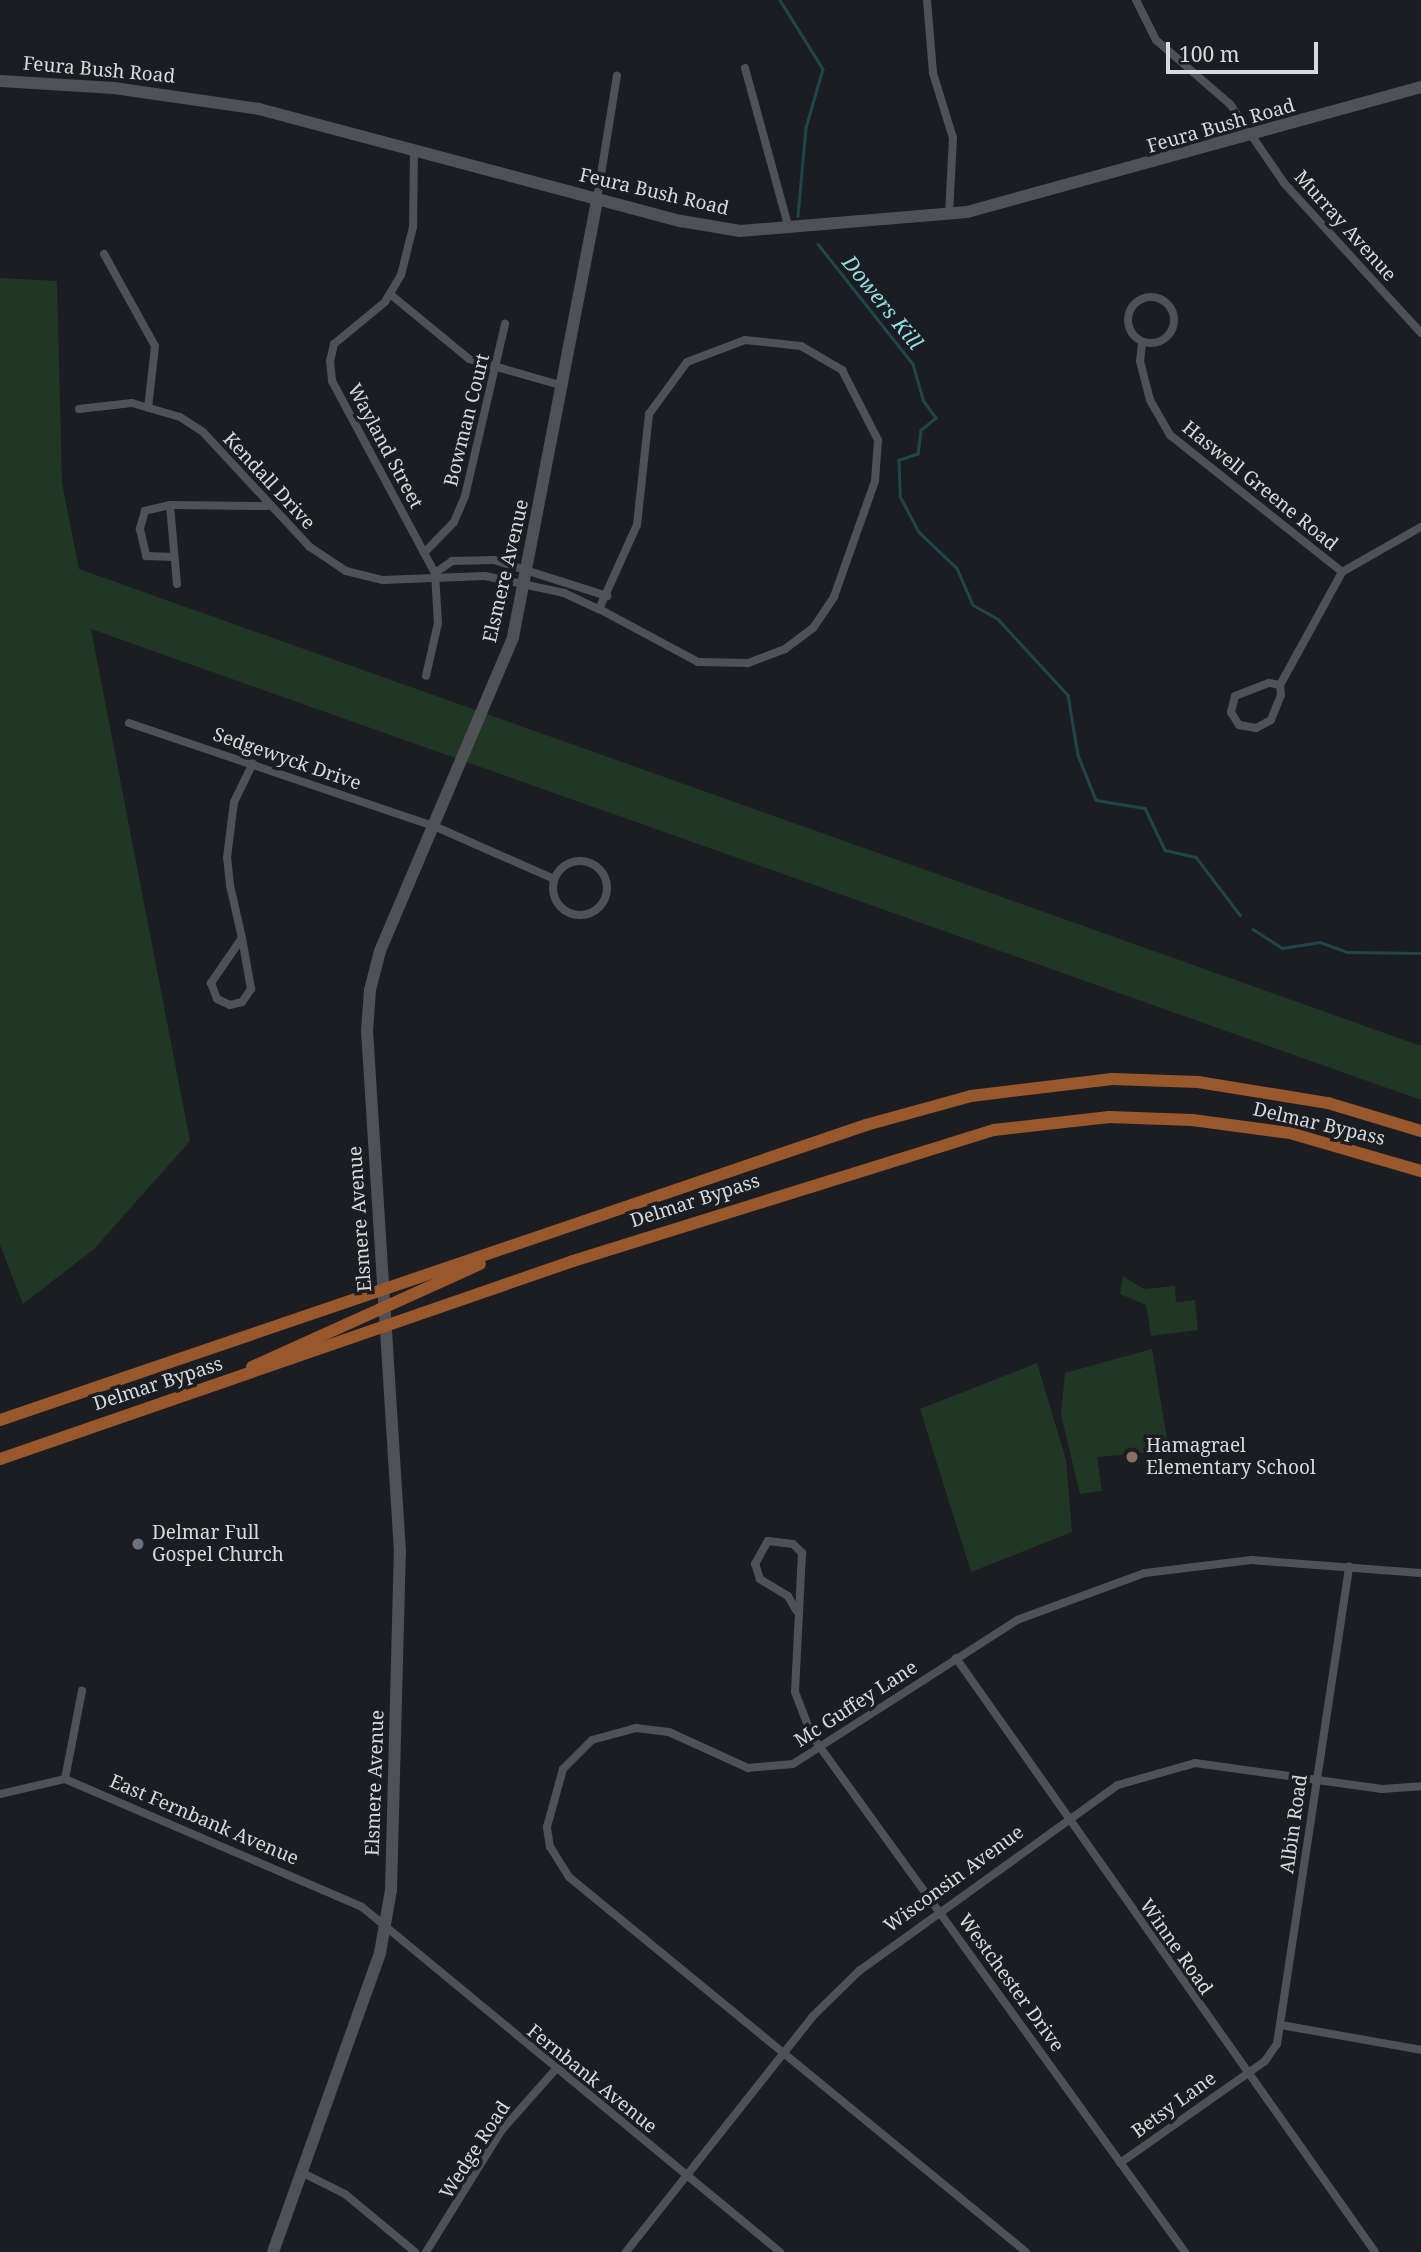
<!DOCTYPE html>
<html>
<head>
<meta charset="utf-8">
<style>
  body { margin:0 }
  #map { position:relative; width:1421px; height:2252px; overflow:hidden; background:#1c1d22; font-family:"Noto Serif",serif }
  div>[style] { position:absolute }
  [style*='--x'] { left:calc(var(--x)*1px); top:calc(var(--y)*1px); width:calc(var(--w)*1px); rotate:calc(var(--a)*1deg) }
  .green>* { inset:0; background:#1f3724 }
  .stream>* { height:2.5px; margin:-1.25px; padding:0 1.25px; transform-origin:1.25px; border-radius:1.25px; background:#1f474a }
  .street>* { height:8px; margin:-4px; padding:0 4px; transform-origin:4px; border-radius:4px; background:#505157 }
  .street>.ring { margin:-4px; padding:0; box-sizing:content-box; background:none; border:8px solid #505157; border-radius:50% }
  .secondary>* { height:12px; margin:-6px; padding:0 6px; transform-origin:6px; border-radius:6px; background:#505157 }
  .primary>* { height:12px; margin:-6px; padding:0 6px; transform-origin:6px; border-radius:6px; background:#99582c }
  .dots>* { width:19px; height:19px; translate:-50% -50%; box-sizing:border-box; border:4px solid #1c1d22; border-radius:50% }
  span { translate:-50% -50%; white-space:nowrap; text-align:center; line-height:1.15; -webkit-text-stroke:7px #1c1d22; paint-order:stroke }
  .street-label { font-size:19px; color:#d8d9dc }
  .poi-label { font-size:19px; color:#d8d9dc }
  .left { translate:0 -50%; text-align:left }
  .water-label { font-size:21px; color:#91dee2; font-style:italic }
  .scale { position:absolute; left:1166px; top:42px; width:152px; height:32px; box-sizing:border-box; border:4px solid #d8d9dc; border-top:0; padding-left:9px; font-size:21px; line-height:24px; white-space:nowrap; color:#d8d9dc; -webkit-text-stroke:5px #1c1d22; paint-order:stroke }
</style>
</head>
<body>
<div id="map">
  <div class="green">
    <div style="clip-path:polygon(0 278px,57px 281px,62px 483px,79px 569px,1421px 1046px,1421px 1100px,91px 629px,190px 1141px,94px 1249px,23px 1304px,0 1245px)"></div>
    <div style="clip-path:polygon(1123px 1276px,1144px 1289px,1175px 1286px,1176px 1302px,1195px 1300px,1198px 1330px,1151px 1336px,1146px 1305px,1120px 1294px)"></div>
    <div style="clip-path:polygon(1152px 1349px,1169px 1451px,1097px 1457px,1102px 1491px,1080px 1494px,1061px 1415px,1065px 1373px)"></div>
    <div style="clip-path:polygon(1037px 1363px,1066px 1460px,1072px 1532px,971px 1572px,920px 1409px)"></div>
  </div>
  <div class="stream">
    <div style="--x:780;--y:0;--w:81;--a:58.1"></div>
    <div style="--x:823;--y:69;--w:61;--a:106.1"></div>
    <div style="--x:806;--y:128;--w:88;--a:95.2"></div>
    <div style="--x:818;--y:244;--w:153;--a:51.6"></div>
    <div style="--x:913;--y:364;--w:37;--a:74"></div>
    <div style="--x:923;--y:400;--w:22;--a:54"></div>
    <div style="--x:936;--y:418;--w:19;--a:141"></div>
    <div style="--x:921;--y:430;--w:24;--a:97"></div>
    <div style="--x:918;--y:454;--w:20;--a:162"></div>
    <div style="--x:899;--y:460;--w:36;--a:88"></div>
    <div style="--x:900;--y:496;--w:41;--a:62.2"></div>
    <div style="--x:919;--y:532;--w:52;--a:43.5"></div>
    <div style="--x:957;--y:568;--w:40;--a:66.6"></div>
    <div style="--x:973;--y:605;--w:29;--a:29"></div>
    <div style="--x:998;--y:619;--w:103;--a:47.4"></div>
    <div style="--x:1068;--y:695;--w:61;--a:80.5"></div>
    <div style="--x:1078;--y:755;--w:48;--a:68.2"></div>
    <div style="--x:1096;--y:800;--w:50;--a:9.3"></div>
    <div style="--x:1145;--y:808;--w:47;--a:64.5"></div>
    <div style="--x:1165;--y:850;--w:32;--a:13"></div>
    <div style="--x:1196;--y:857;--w:73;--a:52.8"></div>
    <div style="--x:1253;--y:929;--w:35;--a:33"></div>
    <div style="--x:1282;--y:948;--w:38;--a:-9"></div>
    <div style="--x:1320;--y:942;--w:29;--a:20"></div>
    <div style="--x:1347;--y:952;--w:74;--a:0.8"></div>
  </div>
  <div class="street">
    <div style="--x:927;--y:0;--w:73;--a:85.3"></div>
    <div style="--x:933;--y:73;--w:68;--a:72.9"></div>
    <div style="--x:953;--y:138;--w:77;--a:93"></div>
    <div style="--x:1136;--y:0;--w:45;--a:63.4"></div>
    <div style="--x:1156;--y:40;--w:98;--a:40.9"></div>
    <div style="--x:1230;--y:104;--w:96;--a:55.6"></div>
    <div style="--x:1284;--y:183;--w:203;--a:47.6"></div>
    <div style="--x:745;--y:68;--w:167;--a:74.7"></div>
    <div style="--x:414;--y:149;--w:78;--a:90.7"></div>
    <div style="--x:413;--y:227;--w:49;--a:104"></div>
    <div style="--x:401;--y:275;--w:31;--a:121"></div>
    <div style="--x:385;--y:302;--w:66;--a:140.5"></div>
    <div style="--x:334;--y:344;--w:17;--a:103"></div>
    <div style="--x:330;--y:361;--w:20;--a:84"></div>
    <div style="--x:332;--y:381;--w:218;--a:61.8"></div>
    <div style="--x:435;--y:573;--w:50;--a:86.6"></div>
    <div style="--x:438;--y:623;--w:54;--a:102.8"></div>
    <div style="--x:597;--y:199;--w:125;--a:-80.8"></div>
    <div style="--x:104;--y:254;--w:105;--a:61"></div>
    <div style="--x:155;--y:346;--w:62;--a:96.4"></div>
    <div style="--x:390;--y:294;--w:102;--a:39.4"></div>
    <div style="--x:469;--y:359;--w:98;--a:16"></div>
    <div class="ring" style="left:1128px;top:297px;width:38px;height:38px"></div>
    <div style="--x:745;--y:340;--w:56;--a:6.1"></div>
    <div style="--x:801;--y:346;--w:48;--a:30.3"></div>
    <div style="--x:842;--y:370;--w:79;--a:62.8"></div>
    <div style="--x:878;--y:440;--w:41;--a:94.2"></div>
    <div style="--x:875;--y:481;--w:123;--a:109.5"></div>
    <div style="--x:834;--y:597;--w:37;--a:124"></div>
    <div style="--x:813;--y:628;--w:35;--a:143"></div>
    <div style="--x:785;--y:649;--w:40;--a:159"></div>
    <div style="--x:748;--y:663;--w:50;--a:-178.9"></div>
    <div style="--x:698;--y:662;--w:112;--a:-151.8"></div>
    <div style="--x:599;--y:609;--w:92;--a:-65.7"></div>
    <div style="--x:637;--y:525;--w:112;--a:-83.8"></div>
    <div style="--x:649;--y:414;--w:64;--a:-53.8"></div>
    <div style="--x:687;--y:362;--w:62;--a:-20.8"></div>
    <div style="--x:1142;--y:343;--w:18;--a:96"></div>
    <div style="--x:1140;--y:361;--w:40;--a:75.6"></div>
    <div style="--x:1150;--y:400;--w:40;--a:60.3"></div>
    <div style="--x:1170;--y:435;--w:220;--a:38.5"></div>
    <div style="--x:79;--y:409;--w:53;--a:-6.5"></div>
    <div style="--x:132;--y:403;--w:50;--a:16.3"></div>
    <div style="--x:180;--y:417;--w:27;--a:33"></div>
    <div style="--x:203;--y:432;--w:157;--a:47.1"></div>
    <div style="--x:310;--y:547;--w:43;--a:33.7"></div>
    <div style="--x:346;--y:571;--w:38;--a:14"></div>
    <div style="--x:383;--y:580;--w:102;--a:-2.2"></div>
    <div style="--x:485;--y:576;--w:81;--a:12.1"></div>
    <div style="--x:564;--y:593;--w:38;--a:25"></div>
    <div style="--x:170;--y:505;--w:26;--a:167"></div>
    <div style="--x:145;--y:511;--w:19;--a:106"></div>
    <div style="--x:140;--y:529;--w:28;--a:77"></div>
    <div style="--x:146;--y:556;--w:28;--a:2"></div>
    <div style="--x:424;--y:553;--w:43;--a:-45.9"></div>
    <div style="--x:454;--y:522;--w:28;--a:-67"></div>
    <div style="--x:465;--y:496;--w:177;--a:-76.9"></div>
    <div style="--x:435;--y:573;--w:21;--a:-35"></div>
    <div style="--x:452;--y:561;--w:42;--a:-1.4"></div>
    <div style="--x:494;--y:560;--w:119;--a:17.7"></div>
    <div style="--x:177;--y:584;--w:79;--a:-95.1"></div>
    <div style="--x:170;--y:505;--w:97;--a:0.6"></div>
    <div style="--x:1269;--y:683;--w:11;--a:10"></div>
    <div style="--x:1280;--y:685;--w:10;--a:84"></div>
    <div style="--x:1281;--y:695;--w:27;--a:112"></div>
    <div style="--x:1271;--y:720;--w:17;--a:152"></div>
    <div style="--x:1256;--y:728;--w:17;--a:-170"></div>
    <div style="--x:1239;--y:725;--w:15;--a:-122"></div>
    <div style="--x:1231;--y:712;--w:16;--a:-76"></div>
    <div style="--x:1235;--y:696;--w:36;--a:-21"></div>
    <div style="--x:1280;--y:685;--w:129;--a:-61.2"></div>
    <div style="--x:1342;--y:572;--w:91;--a:-29.7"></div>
    <div style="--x:129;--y:723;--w:322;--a:18.7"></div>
    <div style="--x:434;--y:826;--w:131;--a:23.8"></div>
    <div class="ring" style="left:553px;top:861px;width:46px;height:46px"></div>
    <div style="--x:242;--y:938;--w:55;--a:124.6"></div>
    <div style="--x:211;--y:983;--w:17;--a:69"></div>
    <div style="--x:217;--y:999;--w:14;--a:25"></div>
    <div style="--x:230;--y:1005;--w:12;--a:-14"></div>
    <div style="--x:242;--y:1002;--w:16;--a:-55"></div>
    <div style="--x:251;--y:989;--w:52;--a:-100"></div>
    <div style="--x:242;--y:938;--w:54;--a:-102.8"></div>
    <div style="--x:230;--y:885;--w:27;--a:-96"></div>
    <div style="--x:227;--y:858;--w:56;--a:-82.9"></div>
    <div style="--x:234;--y:802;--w:43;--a:-64"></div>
    <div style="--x:796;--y:1610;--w:16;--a:-120"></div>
    <div style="--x:788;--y:1596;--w:33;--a:-149"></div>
    <div style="--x:760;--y:1579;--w:16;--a:-108"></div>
    <div style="--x:755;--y:1564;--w:26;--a:-61"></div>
    <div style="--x:768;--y:1541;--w:25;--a:7"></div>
    <div style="--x:793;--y:1544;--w:13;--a:45"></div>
    <div style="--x:802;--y:1553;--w:139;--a:92.9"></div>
    <div style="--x:795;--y:1692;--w:47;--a:68.9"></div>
    <div style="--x:812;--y:1736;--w:637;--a:54.14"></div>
    <div style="--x:956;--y:1658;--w:727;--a:54.8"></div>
    <div style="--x:65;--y:1779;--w:90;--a:-79.1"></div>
    <div style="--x:0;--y:1794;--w:67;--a:-13"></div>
    <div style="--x:65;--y:1779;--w:323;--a:23.3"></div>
    <div style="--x:362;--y:1907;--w:542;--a:39.53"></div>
    <div style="--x:1281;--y:2025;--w:142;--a:10.1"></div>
    <div style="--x:1120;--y:2163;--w:177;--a:-35.1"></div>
    <div style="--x:1265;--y:2061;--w:21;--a:-55"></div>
    <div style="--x:1277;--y:2044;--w:483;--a:-81.4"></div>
    <div style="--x:303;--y:2173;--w:47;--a:26.6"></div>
    <div style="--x:345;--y:2194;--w:91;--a:39.6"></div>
    <div style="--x:426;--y:2252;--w:142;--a:-58.2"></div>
    <div style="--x:501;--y:2131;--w:81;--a:-48.5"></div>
    <div style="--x:626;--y:2252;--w:300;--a:-51.6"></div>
    <div style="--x:812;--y:2017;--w:66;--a:-44.4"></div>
    <div style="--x:859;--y:1971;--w:319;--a:-35.7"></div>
    <div style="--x:1118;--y:1785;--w:80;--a:-15.9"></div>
    <div style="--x:1195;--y:1763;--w:189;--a:7.9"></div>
    <div style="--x:1382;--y:1789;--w:39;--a:-4"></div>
    <div style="--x:1026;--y:2252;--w:591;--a:-140.63"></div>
    <div style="--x:569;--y:1877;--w:36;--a:-122"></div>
    <div style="--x:550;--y:1847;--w:20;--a:-99"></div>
    <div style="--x:547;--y:1827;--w:60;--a:-74.6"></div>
    <div style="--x:563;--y:1769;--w:41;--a:-45"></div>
    <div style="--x:592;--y:1740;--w:46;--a:-15.3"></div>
    <div style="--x:636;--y:1728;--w:33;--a:7"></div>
    <div style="--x:669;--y:1732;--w:87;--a:24.5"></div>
    <div style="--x:748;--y:1768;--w:45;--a:-5.1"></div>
    <div style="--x:793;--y:1764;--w:266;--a:-32.7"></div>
    <div style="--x:1017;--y:1620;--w:136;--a:-20.2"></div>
    <div style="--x:1145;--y:1573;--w:107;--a:-7"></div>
    <div style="--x:1251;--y:1560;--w:170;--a:4.4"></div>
  </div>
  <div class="secondary">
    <div style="--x:0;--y:81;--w:114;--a:3.5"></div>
    <div style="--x:114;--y:88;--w:147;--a:8.2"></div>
    <div style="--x:259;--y:109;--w:437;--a:14.9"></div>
    <div style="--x:681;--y:221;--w:60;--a:9.6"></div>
    <div style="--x:740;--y:231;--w:228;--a:-4.8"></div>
    <div style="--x:967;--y:212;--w:471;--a:-15.4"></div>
    <div style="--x:273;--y:2252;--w:318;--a:-70.3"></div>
    <div style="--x:380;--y:1953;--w:64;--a:-80.1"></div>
    <div style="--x:391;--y:1890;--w:338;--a:-88.5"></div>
    <div style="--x:400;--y:1552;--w:522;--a:-93.62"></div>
    <div style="--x:367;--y:1031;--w:41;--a:-85.8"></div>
    <div style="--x:370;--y:990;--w:40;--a:-75.6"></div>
    <div style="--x:380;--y:951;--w:341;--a:-67"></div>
    <div style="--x:513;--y:637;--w:446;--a:-79.1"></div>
  </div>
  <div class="primary">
    <div style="--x:252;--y:1367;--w:250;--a:-24.3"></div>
    <div style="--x:0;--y:1420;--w:915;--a:-18.81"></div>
    <div style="--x:866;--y:1125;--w:109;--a:-15.4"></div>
    <div style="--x:971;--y:1096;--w:142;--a:-6.9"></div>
    <div style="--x:1112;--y:1079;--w:86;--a:2"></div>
    <div style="--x:1198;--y:1082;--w:132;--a:9.2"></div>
    <div style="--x:1328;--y:1103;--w:97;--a:16.8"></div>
    <div style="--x:0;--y:1459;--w:606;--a:-19.06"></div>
    <div style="--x:573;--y:1261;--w:441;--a:-17.3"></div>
    <div style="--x:994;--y:1130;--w:116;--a:-6.4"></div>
    <div style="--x:1109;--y:1117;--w:83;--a:2.1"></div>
    <div style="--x:1192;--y:1120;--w:99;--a:7.6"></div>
    <div style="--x:1290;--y:1133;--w:136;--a:16.2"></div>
  </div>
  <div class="dots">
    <div style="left:1132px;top:1457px;background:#8d6e63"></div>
    <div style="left:138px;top:1544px;background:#6b7280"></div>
  </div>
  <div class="street-label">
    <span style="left:99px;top:70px;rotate:5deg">Feura Bush Road</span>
    <span style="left:1221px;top:126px;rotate:-16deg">Feura Bush Road</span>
    <span style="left:654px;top:192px;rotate:13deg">Feura Bush Road</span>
    <span style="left:1345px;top:226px;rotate:48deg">Murray Avenue</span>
    <span style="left:467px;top:420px;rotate:-76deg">Bowman Court</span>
    <span style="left:385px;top:446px;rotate:62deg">Wayland Street</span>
    <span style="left:269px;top:481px;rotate:47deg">Kendall Drive</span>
    <span style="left:1260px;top:486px;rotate:39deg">Haswell Greene Road</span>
    <span style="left:506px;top:571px;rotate:-77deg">Elsmere Avenue</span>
    <span style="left:287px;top:759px;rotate:19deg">Sedgewyck Drive</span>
    <span style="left:1319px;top:1124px;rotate:13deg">Delmar Bypass</span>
    <span style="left:695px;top:1201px;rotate:-18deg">Delmar Bypass</span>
    <span style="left:360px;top:1219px;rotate:-94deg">Elsmere Avenue</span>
    <span style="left:158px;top:1384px;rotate:-18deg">Delmar Bypass</span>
    <span style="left:856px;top:1704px;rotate:-33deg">Mc Guffey Lane</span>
    <span style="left:375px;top:1783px;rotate:-88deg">Elsmere Avenue</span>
    <span style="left:204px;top:1820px;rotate:23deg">East Fernbank Avenue</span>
    <span style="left:1294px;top:1824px;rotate:-82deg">Albin Road</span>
    <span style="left:954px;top:1879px;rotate:-36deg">Wisconsin Avenue</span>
    <span style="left:1176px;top:1947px;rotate:55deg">Winne Road</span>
    <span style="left:1011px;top:1983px;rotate:54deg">Westchester Drive</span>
    <span style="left:592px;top:2079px;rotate:39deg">Fernbank Avenue</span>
    <span style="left:1174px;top:2105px;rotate:-36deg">Betsy Lane</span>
    <span style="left:475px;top:2150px;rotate:-57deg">Wedge Road</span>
  </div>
  <div class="poi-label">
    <span class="left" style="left:1146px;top:1457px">Hamagrael<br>Elementary School</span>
    <span class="left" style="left:152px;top:1544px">Delmar Full<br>Gospel Church</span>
  </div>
  <div class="water-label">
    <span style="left:883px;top:302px;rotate:51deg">Dowers Kill</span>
  </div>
  <div class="scale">100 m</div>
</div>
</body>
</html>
